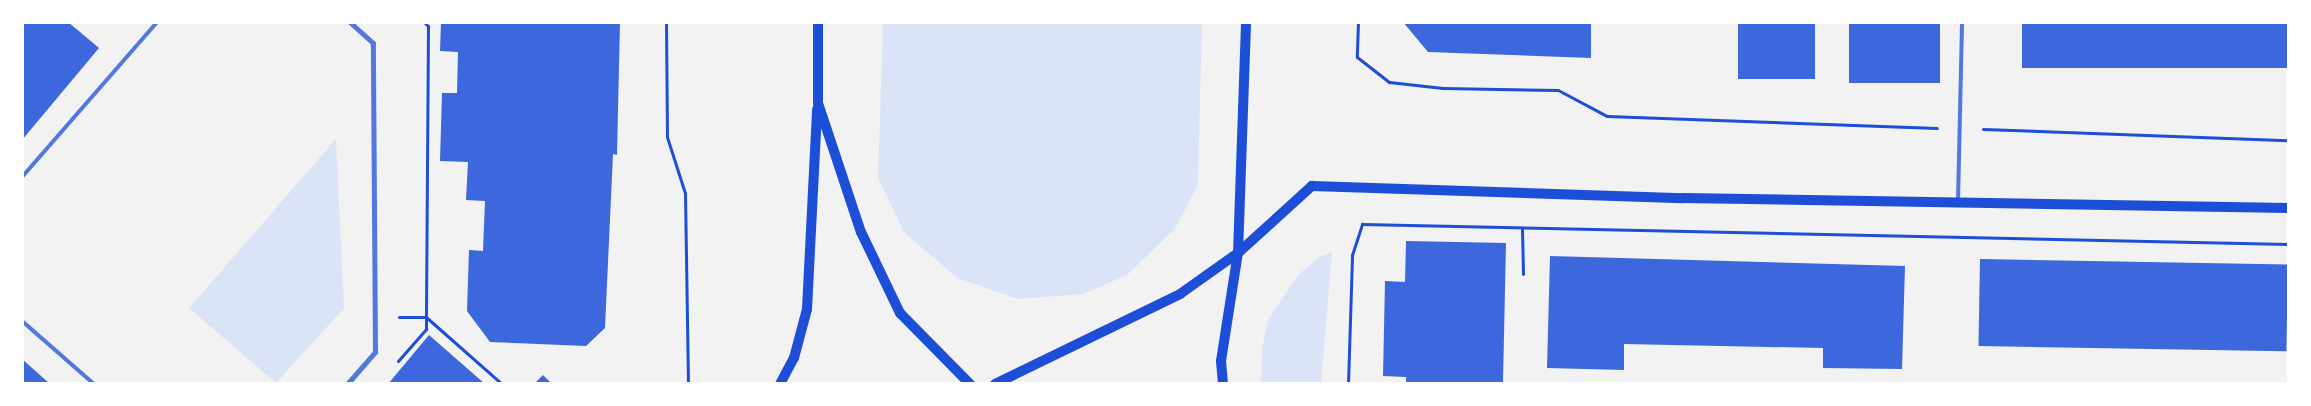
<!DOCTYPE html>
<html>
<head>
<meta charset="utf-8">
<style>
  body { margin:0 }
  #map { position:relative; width:2311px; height:406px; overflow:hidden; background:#f2f2f2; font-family:"Times New Roman",serif }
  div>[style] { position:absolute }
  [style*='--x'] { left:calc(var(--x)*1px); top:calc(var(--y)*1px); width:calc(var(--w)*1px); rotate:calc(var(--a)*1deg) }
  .green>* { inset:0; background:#dbe4f7 }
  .building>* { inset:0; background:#3d67dc; transform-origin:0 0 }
  .path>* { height:3px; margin:-1.5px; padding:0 1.5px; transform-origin:1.5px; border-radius:1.5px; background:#1d4ed8 }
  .service>* { height:4px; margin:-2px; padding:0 2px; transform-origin:2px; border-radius:2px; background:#5277de }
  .minor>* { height:5px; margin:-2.5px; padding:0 2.5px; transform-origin:2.5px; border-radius:2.5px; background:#5277de }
  .secondary>* { height:10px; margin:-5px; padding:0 5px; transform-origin:5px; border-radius:5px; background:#1d4ed8 }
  span { translate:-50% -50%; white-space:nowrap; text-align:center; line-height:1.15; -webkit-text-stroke:4px #fff; paint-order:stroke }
  .frame { position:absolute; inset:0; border:24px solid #fff; pointer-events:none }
</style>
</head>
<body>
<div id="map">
  <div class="green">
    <div style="clip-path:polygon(883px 23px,1202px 23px,1198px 184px,1175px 229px,1127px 275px,1083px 294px,1018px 299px,957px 278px,904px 232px,878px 178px)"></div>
    <div style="clip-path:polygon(336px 139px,344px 308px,276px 383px,189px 308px)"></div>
    <div style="clip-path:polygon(1332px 252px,1321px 383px,1261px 383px,1262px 349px,1268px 320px,1298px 275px,1318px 258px)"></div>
  </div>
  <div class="building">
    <div style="clip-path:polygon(26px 22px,68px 22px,99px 48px,22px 140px,22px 26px)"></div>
    <div style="clip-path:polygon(441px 22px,620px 22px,617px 155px,613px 154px,605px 328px,586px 346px,490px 342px,467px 311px,469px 250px,483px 251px,485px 201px,466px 200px,468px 162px,440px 161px,442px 93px,457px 93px,458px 52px,440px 51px)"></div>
    <div style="clip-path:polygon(1403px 22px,1591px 22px,1591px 58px,1428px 52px)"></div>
    <div style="left:1738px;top:22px;width:77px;height:57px"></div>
    <div style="left:1849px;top:22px;width:91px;height:61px"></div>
    <div style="left:2022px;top:22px;width:266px;height:46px"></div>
    <div style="clip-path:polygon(1406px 241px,1506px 243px,1503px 382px,1406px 384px,1406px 377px,1383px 376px,1385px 281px,1405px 282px)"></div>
    <div style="clip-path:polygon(1550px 256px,1905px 266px,1902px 369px,1823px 368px,1823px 348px,1624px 344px,1624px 370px,1547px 368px)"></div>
    <div style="left:1980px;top:259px;width:308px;height:87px;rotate:1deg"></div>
    <div style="clip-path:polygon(429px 335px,485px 384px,388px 384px)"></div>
    <div style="clip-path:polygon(22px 359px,50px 384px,22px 384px)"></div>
    <div style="clip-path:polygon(543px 375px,552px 384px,534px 384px)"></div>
  </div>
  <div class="path">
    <div style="--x:424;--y:22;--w:6;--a:45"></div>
    <div style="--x:428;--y:26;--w:291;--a:90.4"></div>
    <div style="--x:426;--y:317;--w:101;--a:41.4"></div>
    <div style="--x:666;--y:22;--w:115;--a:89.5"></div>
    <div style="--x:667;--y:137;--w:59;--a:72.2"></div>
    <div style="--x:685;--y:193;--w:191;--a:89.1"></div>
    <div style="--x:1358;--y:22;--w:35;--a:92"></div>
    <div style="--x:1357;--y:57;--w:41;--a:38"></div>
    <div style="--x:1389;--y:82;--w:54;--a:6.3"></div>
    <div style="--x:1443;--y:88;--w:115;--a:1"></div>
    <div style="--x:1558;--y:90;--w:55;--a:28"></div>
    <div style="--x:1607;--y:116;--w:330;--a:2.1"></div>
    <div style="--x:1983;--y:129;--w:305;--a:2.1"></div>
    <div style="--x:1522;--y:229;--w:45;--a:88.7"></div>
    <div style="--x:398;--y:361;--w:43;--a:-48.8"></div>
    <div style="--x:426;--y:329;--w:12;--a:-90"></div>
    <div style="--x:426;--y:317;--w:27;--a:180"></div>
    <div style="--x:1348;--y:384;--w:129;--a:-88.2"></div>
    <div style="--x:1352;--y:255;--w:33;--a:-72"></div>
    <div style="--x:1362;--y:224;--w:926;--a:1.24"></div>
  </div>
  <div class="service">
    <div style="--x:22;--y:177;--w:206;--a:-48.9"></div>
    <div style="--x:1958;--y:201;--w:179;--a:-88.7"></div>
    <div style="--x:22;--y:321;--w:96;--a:41.2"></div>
  </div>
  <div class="minor">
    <div style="--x:347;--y:384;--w:43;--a:-48.8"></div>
    <div style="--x:375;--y:352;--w:309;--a:-90.4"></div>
    <div style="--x:373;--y:43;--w:31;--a:-138"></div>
  </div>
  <div class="secondary">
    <div style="--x:818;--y:22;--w:81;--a:90"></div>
    <div style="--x:818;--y:103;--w:136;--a:71.6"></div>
    <div style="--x:861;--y:232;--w:90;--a:64.3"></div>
    <div style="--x:900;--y:313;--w:100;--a:45.4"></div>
    <div style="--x:780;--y:384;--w:30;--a:-62"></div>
    <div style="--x:794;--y:358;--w:51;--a:-75.1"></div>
    <div style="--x:807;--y:309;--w:200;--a:-87.1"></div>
    <div style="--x:995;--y:384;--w:206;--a:-25.9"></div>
    <div style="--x:1180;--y:294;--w:71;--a:-35.3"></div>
    <div style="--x:1238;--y:253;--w:100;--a:-42.2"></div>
    <div style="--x:1312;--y:186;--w:371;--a:1.9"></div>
    <div style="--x:1683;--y:198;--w:605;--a:0.95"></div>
    <div style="--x:1223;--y:384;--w:23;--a:-95"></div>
    <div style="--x:1221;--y:361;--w:109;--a:-81.1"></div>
    <div style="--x:1238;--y:253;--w:231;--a:-88"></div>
  </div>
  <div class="frame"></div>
</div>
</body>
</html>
